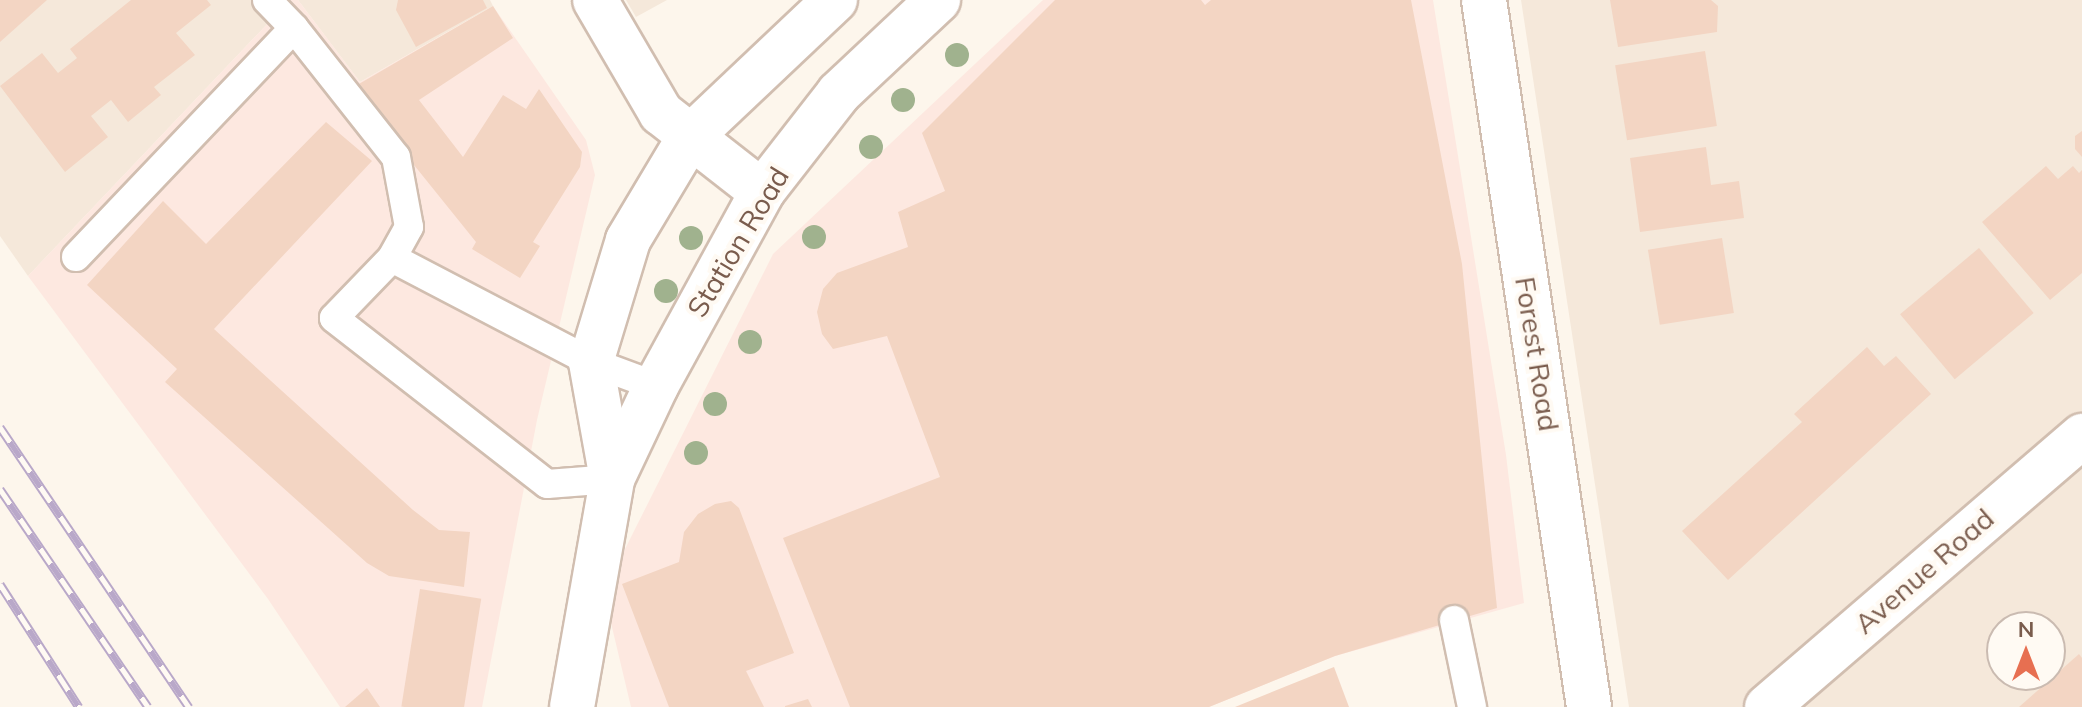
<!DOCTYPE html>
<html>
<head>
<meta charset="utf-8">
<style>
  body { margin:0 }
  #map { position:relative; width:2082px; height:707px; overflow:hidden; background:#fdf6ec; font-family:Mulish,sans-serif }
  div>[style] { position:absolute }
  [style*='--x'] { left:calc(var(--x)*1px); top:calc(var(--y)*1px); width:calc(var(--w)*1px); rotate:calc(var(--a)*1deg) }
  .residential>* { inset:0; background:#f5e8da }
  .commercial>* { inset:0; background:#fde8e0 }
  .building>* { inset:0; background:#f3d5c3; transform-origin:0 0 }
  .roads { filter:drop-shadow(2px 0 #d1beb0) drop-shadow(-2px 0 #d1beb0) drop-shadow(0 2px #d1beb0) drop-shadow(0 -2px #d1beb0) }
  .lane>* { height:28px; margin:-14px; padding:0 14px; transform-origin:14px; border-radius:14px; background:#fff }
  .street>* { height:44px; margin:-22px; padding:0 22px; transform-origin:22px; border-radius:22px; background:#fff }
  .secondary>* { height:44px; margin:-22px; padding:0 22px; transform-origin:22px; border-radius:22px; background:#fff }
  .rail>* { height:9px; margin-top:-4.5px; transform-origin:0; background:repeating-linear-gradient(90deg,#fffaf3 0 18px,#b9a8c9 0 36px); box-sizing:border-box; border-block:2px solid #b9a8c9 }
  .trees>* { width:24px; height:24px; margin:-12px; border-radius:50%; background:#a0b28e }
  span { translate:-50% -50%; white-space:nowrap; text-align:center; line-height:1.15; -webkit-text-stroke:8px #fffaf3; paint-order:stroke }
  .street-label { font-size:28px; color:#7a5c4d }
  .north { position:absolute; left:1986px; top:611px; width:80px; height:80px; box-sizing:border-box; background:#fffaf3; border:2px solid #cabbb1; border-radius:50%; rotate:0deg; font-size:22px; font-weight:700; line-height:32px; text-align:center; color:#7a5c4d }
  .north::after { content:''; display:block; margin:auto; width:28px; height:36px; background:#e76f51; clip-path:polygon(50% 0,100% 100%,50% 72%,0 100%) }
</style>
</head>
<body>
<div id="map">
  <div class="residential">
    <div style="clip-path:polygon(0 0,290px 0,28px 276px,0 236px)"></div>
    <div style="clip-path:polygon(298px 0,490px 0,493px 6px,360px 82px)"></div>
    <div style="clip-path:polygon(626px 0,667px 0,636px 17px)"></div>
    <div style="clip-path:polygon(evenodd,1521px 0,2082px 0,2082px 707px,1629px 707px,1521px 0,2002px 627px,2050px 627px,2050px 675px,2002px 675px,2002px 627px)"></div>
  </div>
  <div class="commercial">
    <div style="clip-path:polygon(290px 0,298px 0,360px 82px,493px 6px,586px 140px,595px 175px,537px 420px,482px 707px,340px 707px,268px 599px,28px 276px)"></div>
    <div style="clip-path:polygon(1043px 0,1433px 0,1506px 455px,1524px 603px,1335px 656px,1209px 707px,631px 707px,611px 623px,618px 563px,773px 254px)"></div>
  </div>
  <div class="building">
    <div style="clip-path:polygon(0 0,47px 0,0 42px)"></div>
    <div style="clip-path:polygon(131px 0,207px 0,211px 5px,176px 33px,195px 55px,154px 87px,161px 95px,128px 122px,111px 100px,91px 116px,108px 137px,65px 172px,0 86px,42px 53px,58px 73px,77px 58px,70px 49px)"></div>
    <div style="clip-path:polygon(398px 0,483px 0,487px 8px,416px 47px,396px 10px)"></div>
    <div style="clip-path:polygon(1055px 0,1201px 0,1205px 5px,1211px 0,1411px 0,1462px 264px,1497px 608px,1335px 656px,1209px 707px,850px 707px,783px 538px,940px 477px,887px 336px,833px 349px,822px 334px,817px 312px,823px 289px,837px 273px,908px 247px,898px 212px,945px 191px,922px 133px)"></div>
    <div style="clip-path:polygon(1610px 0,1711px 0,1718px 6px,1717px 32px,1618px 47px)"></div>
    <div style="clip-path:polygon(493px 6px,513px 38px,419px 100px,463px 157px,503px 95px,526px 109px,539px 89px,582px 152px,580px 167px,533px 242px,540px 246px,520px 278px,472px 249px,476px 242px,352px 88px)"></div>
    <div style="left:1705px;top:51px;width:76px;height:91px;rotate:81deg"></div>
    <div style="clip-path:polygon(326px 122px,372px 161px,214px 329px,413px 510px,439px 530px,470px 532px,464px 587px,389px 576px,367px 563px,165px 382px,177px 369px,87px 285px,163px 201px,206px 244px)"></div>
    <div style="clip-path:polygon(2082px 131px,2082px 157px,2075px 149px,2075px 136px)"></div>
    <div style="clip-path:polygon(1706px 147px,1711px 185px,1739px 181px,1744px 218px,1640px 232px,1630px 158px)"></div>
    <div style="clip-path:polygon(2046px 166px,2058px 179px,2073px 166px,2079px 173px,2082px 170px,2082px 273px,2050px 300px,1982px 222px)"></div>
    <div style="left:1722px;top:238px;width:76px;height:75px;rotate:81deg"></div>
    <div style="left:1979px;top:248px;width:85px;height:103px;rotate:50deg"></div>
    <div style="clip-path:polygon(1867px 347px,1884px 366px,1896px 356px,1931px 394px,1728px 580px,1682px 531px,1802px 422px,1794px 414px)"></div>
    <div style="clip-path:polygon(731px 501px,739px 508px,794px 653px,746px 671px,764px 707px,669px 707px,622px 584px,679px 562px,684px 532px,698px 514px,715px 504px)"></div>
    <div style="left:420px;top:589px;width:62px;height:119px;rotate:9deg"></div>
    <div style="clip-path:polygon(2079px 654px,2082px 658px,2082px 707px,2019px 707px)"></div>
    <div style="clip-path:polygon(1334px 667px,1349px 707px,1235px 707px)"></div>
    <div style="clip-path:polygon(367px 688px,380px 707px,345px 707px)"></div>
    <div style="clip-path:polygon(808px 699px,812px 707px,785px 707px,785px 706px)"></div>
  </div>
  <div class="roads">
    <div class="lane">
      <div style="--x:267;--y:0;--w:39;--a:46"></div>
      <div style="--x:76;--y:257;--w:316;--a:-46.4"></div>
      <div style="--x:294;--y:28;--w:164;--a:51.7"></div>
      <div style="--x:396;--y:157;--w:71;--a:79.5"></div>
      <div style="--x:409;--y:227;--w:35;--a:119"></div>
      <div style="--x:612;--y:479;--w:65;--a:175.6"></div>
      <div style="--x:547;--y:484;--w:270;--a:-142.1"></div>
      <div style="--x:334;--y:318;--w:83;--a:-46"></div>
      <div style="--x:392;--y:258;--w:225;--a:27.6"></div>
      <div style="--x:591;--y:362;--w:69;--a:20.3"></div>
      <div style="--x:1454;--y:620;--w:89;--a:78.3"></div>
    </div>
    <div class="street">
      <div style="--x:595;--y:0;--w:131;--a:59.7"></div>
      <div style="--x:661;--y:113;--w:128;--a:38"></div>
      <div style="--x:1484;--y:0;--w:715;--a:81.55"></div>
      <div style="--x:1767;--y:707;--w:416;--a:-40.7"></div>
    </div>
    <div class="secondary">
      <div style="--x:612;--y:479;--w:119;--a:-100.2"></div>
      <div style="--x:591;--y:362;--w:127;--a:-73.1"></div>
      <div style="--x:628;--y:240;--w:119;--a:-59.1"></div>
      <div style="--x:689;--y:138;--w:201;--a:-43.4"></div>
      <div style="--x:572;--y:707;--w:231;--a:-80"></div>
      <div style="--x:612;--y:479;--w:103;--a:-64.7"></div>
      <div style="--x:656;--y:386;--w:221;--a:-61.3"></div>
      <div style="--x:762;--y:192;--w:125;--a:-52.1"></div>
      <div style="--x:839;--y:93;--w:136;--a:-43.2"></div>
    </div>
  </div>
  <div class="rail">
    <div style="--x:0;--y:427;--w:338;--a:56"></div>
    <div style="--x:0;--y:489;--w:263;--a:55.8"></div>
    <div style="--x:0;--y:584;--w:146;--a:57.3"></div>
  </div>
  <div class="trees">
    <div style="left:957px;top:55px"></div>
    <div style="left:903px;top:100px"></div>
    <div style="left:871px;top:147px"></div>
    <div style="left:814px;top:237px"></div>
    <div style="left:691px;top:238px"></div>
    <div style="left:666px;top:291px"></div>
    <div style="left:750px;top:342px"></div>
    <div style="left:715px;top:404px"></div>
    <div style="left:696px;top:453px"></div>
  </div>
  <div class="street-label">
    <span style="left:738px;top:242px;rotate:-59deg">Station Road</span>
    <span style="left:1537px;top:354px;rotate:81deg">Forest Road</span>
    <span style="left:1924px;top:571px;rotate:-41deg">Avenue Road</span>
  </div>
  <div class="north">N</div>
</div>
</body>
</html>
